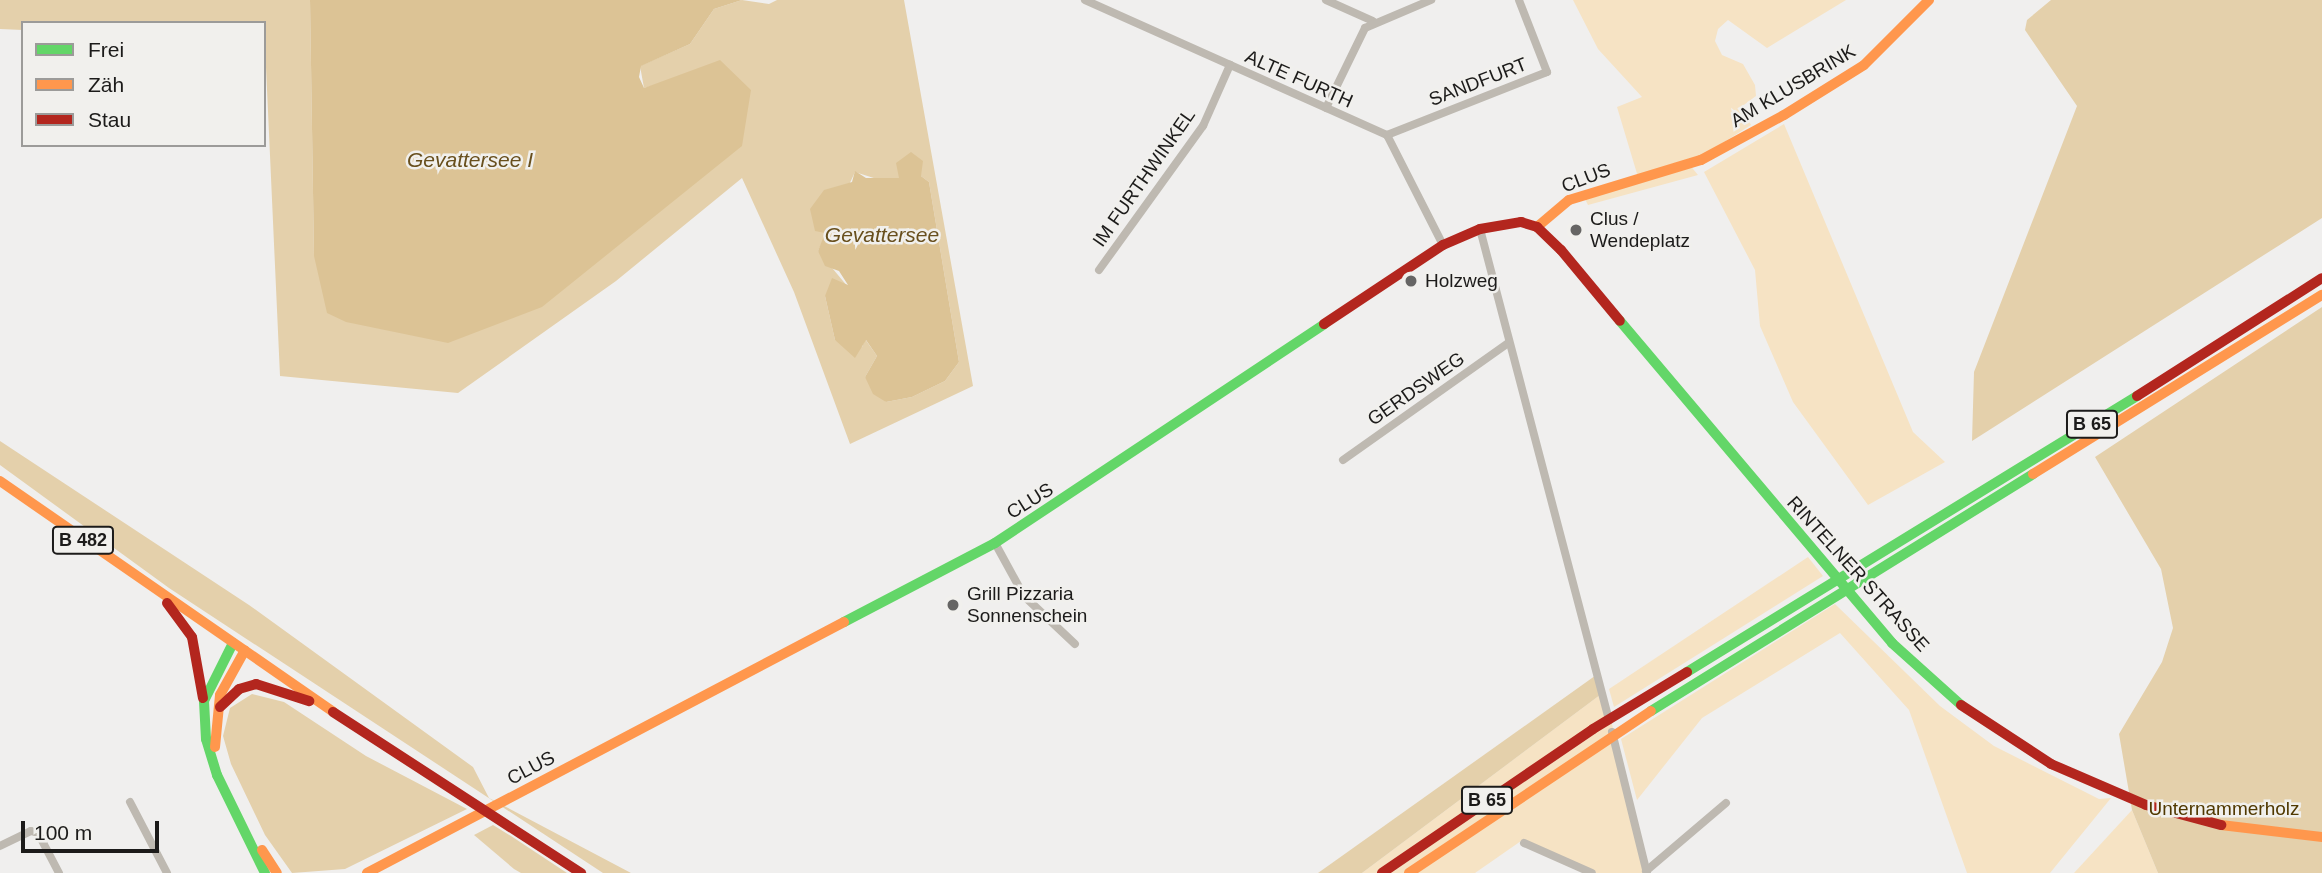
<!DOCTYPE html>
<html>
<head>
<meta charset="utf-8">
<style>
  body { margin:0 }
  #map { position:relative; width:2322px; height:873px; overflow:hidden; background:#f0efee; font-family:Arial,sans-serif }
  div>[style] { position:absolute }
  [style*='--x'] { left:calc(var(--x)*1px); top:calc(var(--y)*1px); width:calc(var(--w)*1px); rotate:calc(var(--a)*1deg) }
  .green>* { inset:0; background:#f6e3c4 }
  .forest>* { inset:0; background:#e4d0ab }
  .water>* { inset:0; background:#dcc395 }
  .street>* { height:8px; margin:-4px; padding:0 4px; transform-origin:4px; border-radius:4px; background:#beb9b1 }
  .fast>* { height:10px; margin:-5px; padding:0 5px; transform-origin:5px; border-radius:5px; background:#63d668 }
  .slow>* { height:10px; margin:-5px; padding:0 5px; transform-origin:5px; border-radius:5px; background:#ff974d }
  .jam>* { height:10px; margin:-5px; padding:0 5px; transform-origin:5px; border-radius:5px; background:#b3261e }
  .dots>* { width:19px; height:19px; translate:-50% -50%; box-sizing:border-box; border:4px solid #f1f0ed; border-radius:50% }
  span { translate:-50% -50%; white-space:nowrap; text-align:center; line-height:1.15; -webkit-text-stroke:5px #f1f0ed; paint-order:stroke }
  .shield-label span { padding:2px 5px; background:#f1f0ed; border:2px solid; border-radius:5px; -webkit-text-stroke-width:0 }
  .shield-label { font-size:18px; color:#1c1b1a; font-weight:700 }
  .street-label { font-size:19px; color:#1c1b1a }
  .poi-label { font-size:19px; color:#1c1b1a }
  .left { translate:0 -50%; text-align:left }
  .park-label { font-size:19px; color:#503801 }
  .water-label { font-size:21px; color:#684f1d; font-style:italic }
  .legend { position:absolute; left:21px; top:21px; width:245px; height:126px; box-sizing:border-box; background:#f1f0ed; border:2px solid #9c9b99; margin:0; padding:9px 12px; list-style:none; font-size:21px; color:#1c1b1a }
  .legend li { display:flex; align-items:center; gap:14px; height:35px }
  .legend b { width:35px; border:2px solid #9c9b99 }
  .scale { position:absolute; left:21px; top:821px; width:138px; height:32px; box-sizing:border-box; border:4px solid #1c1b1a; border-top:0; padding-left:9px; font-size:21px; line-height:24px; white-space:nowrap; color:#1c1b1a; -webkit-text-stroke:5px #f1f0ed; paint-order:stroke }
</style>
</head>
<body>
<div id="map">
  <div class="green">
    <div style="clip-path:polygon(1573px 0,1846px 0,1767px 48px,1728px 20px,1718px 29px,1715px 41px,1722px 55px,1743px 64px,1755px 85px,1756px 96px,1741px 107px,1751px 125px,1689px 164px,1698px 175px,1588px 205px,1583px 195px,1638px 177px,1617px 107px,1642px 97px,1598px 49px)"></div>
    <div style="clip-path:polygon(1784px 124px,1913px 432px,1945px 462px,1868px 505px,1793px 402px,1760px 326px,1755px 270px,1704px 172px)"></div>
    <div style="clip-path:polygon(1808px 557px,1823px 576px,1614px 707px,1609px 689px)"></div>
    <div style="clip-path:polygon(1835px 604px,1940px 706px,1994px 746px,2099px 799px,2111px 798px,2050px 873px,1967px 873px,1909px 710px,1840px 633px,1702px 718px,1637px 800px,1621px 739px)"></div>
    <div style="clip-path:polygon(1604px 692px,1649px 873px,1594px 873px,1521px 841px,1475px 873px,1362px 873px)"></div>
    <div style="clip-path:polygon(2132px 810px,2158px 873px,2074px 873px)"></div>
  </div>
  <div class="forest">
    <div style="clip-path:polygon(evenodd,0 0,310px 0,314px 256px,670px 81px,644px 88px,640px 66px,690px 44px,714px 9px,742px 0,769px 4px,777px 0,904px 0,973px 386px,850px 444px,794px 292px,742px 178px,616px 281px,458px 393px,280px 376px,264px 23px,23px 23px,23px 30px,0 29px,0 0,855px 172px,880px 180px,921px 176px,929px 182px,959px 362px,945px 381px,912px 397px,886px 402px,865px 377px,877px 356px,865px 339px,862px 347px,835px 340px,825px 296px,848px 287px,818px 251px,855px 172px)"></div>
    <div style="clip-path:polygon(2051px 0,2322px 0,2322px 218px,1972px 441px,1974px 372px,2077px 106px,2025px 30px,2027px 20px)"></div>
    <div style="clip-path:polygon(2322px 307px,2322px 873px,2158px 873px,2132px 810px,2119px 734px,2162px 662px,2173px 628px,2161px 569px,2095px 457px)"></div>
    <div style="clip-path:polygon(0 441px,249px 605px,473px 767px,489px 798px,631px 873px,603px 873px,169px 588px,0 465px)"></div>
    <div style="clip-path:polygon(1599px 673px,1604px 692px,1362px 873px,1318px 873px)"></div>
    <div style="clip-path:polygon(252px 694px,284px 702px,366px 756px,467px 809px,345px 869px,292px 873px,265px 835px,231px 764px,223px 736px,230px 708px)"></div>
    <div style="clip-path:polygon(493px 825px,511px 836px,567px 873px,521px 873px,514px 869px,474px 835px)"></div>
  </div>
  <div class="water">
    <div style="clip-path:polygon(310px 0,742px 0,714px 9px,690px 44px,641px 66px,639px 77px,644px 88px,720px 60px,751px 90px,742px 146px,542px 307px,448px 343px,346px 322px,327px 313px,314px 256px)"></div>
    <div style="clip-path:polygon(911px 152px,923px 161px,921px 176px,929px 182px,959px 362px,945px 381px,912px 397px,886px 402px,873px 394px,865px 377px,877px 356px,866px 340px,855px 358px,835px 340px,825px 296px,832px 278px,848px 285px,839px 271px,825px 266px,818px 251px,825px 233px,815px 231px,810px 209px,824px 190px,852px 182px,855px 171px,866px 178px,899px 178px,896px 163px)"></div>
  </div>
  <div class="street">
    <div style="--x:1085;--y:0;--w:331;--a:24.1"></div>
    <div style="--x:1387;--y:135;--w:123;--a:63"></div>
    <div style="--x:1326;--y:0;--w:51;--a:24.1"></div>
    <div style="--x:1326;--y:108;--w:89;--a:-64"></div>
    <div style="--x:1365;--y:28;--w:72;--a:-23"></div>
    <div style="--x:1387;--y:135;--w:172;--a:-21.5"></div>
    <div style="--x:1547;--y:72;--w:77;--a:-111.3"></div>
    <div style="--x:1480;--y:229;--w:508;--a:75.28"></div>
    <div style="--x:1099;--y:270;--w:178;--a:-54.2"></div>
    <div style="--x:1203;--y:126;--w:67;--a:-66.1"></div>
    <div style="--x:1343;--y:460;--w:202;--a:-35.3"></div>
    <div style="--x:995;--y:543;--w:60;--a:61.3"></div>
    <div style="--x:1024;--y:596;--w:70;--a:43.3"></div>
    <div style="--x:1612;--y:732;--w:145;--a:76.1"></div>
    <div style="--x:130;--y:802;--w:80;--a:62.5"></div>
    <div style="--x:1524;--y:843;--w:74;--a:23.8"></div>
    <div style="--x:0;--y:846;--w:34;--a:-26"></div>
    <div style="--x:31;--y:831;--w:7;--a:16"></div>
    <div style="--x:38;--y:833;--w:45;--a:62.3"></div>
    <div style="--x:1646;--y:871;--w:105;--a:-40.4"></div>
  </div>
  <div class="fast">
    <div style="--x:1620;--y:321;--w:422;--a:49.8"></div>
    <div style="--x:1892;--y:643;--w:93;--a:41.9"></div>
    <div style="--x:844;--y:622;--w:170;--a:-27.6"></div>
    <div style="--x:995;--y:543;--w:395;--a:-33.6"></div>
    <div style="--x:233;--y:643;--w:65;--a:116.6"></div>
    <div style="--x:204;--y:701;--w:38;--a:87"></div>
    <div style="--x:206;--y:739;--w:38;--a:73"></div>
    <div style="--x:217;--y:775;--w:109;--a:63.9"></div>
    <div style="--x:1687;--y:672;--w:528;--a:-31.52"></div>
    <div style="--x:1651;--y:711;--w:450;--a:-31.8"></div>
  </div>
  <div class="slow">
    <div style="--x:1537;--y:227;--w:42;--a:-40.2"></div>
    <div style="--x:1569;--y:200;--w:138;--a:-16.9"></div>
    <div style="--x:1701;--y:160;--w:94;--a:-28.5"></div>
    <div style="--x:1784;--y:115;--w:94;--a:-32"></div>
    <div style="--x:1864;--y:65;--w:92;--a:-45"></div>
    <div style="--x:2033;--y:474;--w:340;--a:-31.8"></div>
    <div style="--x:0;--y:481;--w:405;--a:34.7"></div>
    <div style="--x:215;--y:747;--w:52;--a:-84.5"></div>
    <div style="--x:220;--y:695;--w:51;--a:-60.9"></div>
    <div style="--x:2221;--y:825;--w:102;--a:6.8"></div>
    <div style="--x:262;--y:850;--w:27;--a:57"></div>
    <div style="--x:367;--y:873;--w:539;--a:-27.75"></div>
    <div style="--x:1409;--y:873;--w:291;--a:-33.8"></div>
  </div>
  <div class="jam">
    <div style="--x:1324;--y:324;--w:143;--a:-33.6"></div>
    <div style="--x:1443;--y:245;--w:40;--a:-23.4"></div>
    <div style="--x:1480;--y:229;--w:42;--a:-9.7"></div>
    <div style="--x:1521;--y:222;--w:17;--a:17"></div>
    <div style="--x:1537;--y:227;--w:33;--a:44"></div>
    <div style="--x:1561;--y:250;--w:92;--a:50.3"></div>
    <div style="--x:2137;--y:396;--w:219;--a:-32.5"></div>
    <div style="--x:167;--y:603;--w:42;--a:53.7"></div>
    <div style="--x:192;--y:637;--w:62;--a:79.8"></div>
    <div style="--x:1961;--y:705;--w:108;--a:33.2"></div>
    <div style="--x:2051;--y:764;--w:103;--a:23.3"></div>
    <div style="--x:2146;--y:805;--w:78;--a:14.9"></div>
    <div style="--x:220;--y:707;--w:26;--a:-43"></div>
    <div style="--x:239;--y:689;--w:18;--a:-16"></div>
    <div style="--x:256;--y:684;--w:56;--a:17.8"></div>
    <div style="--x:333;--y:712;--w:296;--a:33"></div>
    <div style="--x:1382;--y:873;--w:255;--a:-34.3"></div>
    <div style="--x:1593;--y:729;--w:110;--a:-31.2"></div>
  </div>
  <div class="dots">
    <div style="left:1576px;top:230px;background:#666564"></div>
    <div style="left:1411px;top:281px;background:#666564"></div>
    <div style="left:953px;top:605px;background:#666564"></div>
  </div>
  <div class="shield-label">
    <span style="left:2092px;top:424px">B 65</span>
    <span style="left:83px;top:540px">B 482</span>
    <span style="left:1487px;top:800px">B 65</span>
  </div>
  <div class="street-label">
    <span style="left:1299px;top:79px;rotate:24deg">ALTE FURTH</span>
    <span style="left:1478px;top:82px;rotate:-21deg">SANDFURT</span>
    <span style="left:1793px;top:86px;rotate:-31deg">AM KLUSBRINK</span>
    <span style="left:1144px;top:178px;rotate:-55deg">IM FURTHWINKEL</span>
    <span style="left:1586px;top:178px;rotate:-21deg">CLUS</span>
    <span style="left:1416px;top:389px;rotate:-35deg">GERDSWEG</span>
    <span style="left:1030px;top:501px;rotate:-32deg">CLUS</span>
    <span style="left:1858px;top:574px;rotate:48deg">RINTELNER STRASSE</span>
    <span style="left:531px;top:768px;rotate:-28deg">CLUS</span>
  </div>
  <div class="poi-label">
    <span class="left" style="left:1590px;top:230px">Clus /<br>Wendeplatz</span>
    <span class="left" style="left:1425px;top:281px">Holzweg</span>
    <span class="left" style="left:967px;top:605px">Grill Pizzaria<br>Sonnenschein</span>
  </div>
  <div class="park-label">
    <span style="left:2224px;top:809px">Unternammerholz</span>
  </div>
  <div class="water-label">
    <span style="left:470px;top:160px">Gevattersee I</span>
    <span style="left:882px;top:235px">Gevattersee</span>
  </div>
  <ul class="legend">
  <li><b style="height:9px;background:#63d668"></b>Frei</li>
  <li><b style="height:9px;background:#ff974d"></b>Zäh</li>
  <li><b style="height:9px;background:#b3261e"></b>Stau</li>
  </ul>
  <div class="scale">100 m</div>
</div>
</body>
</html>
